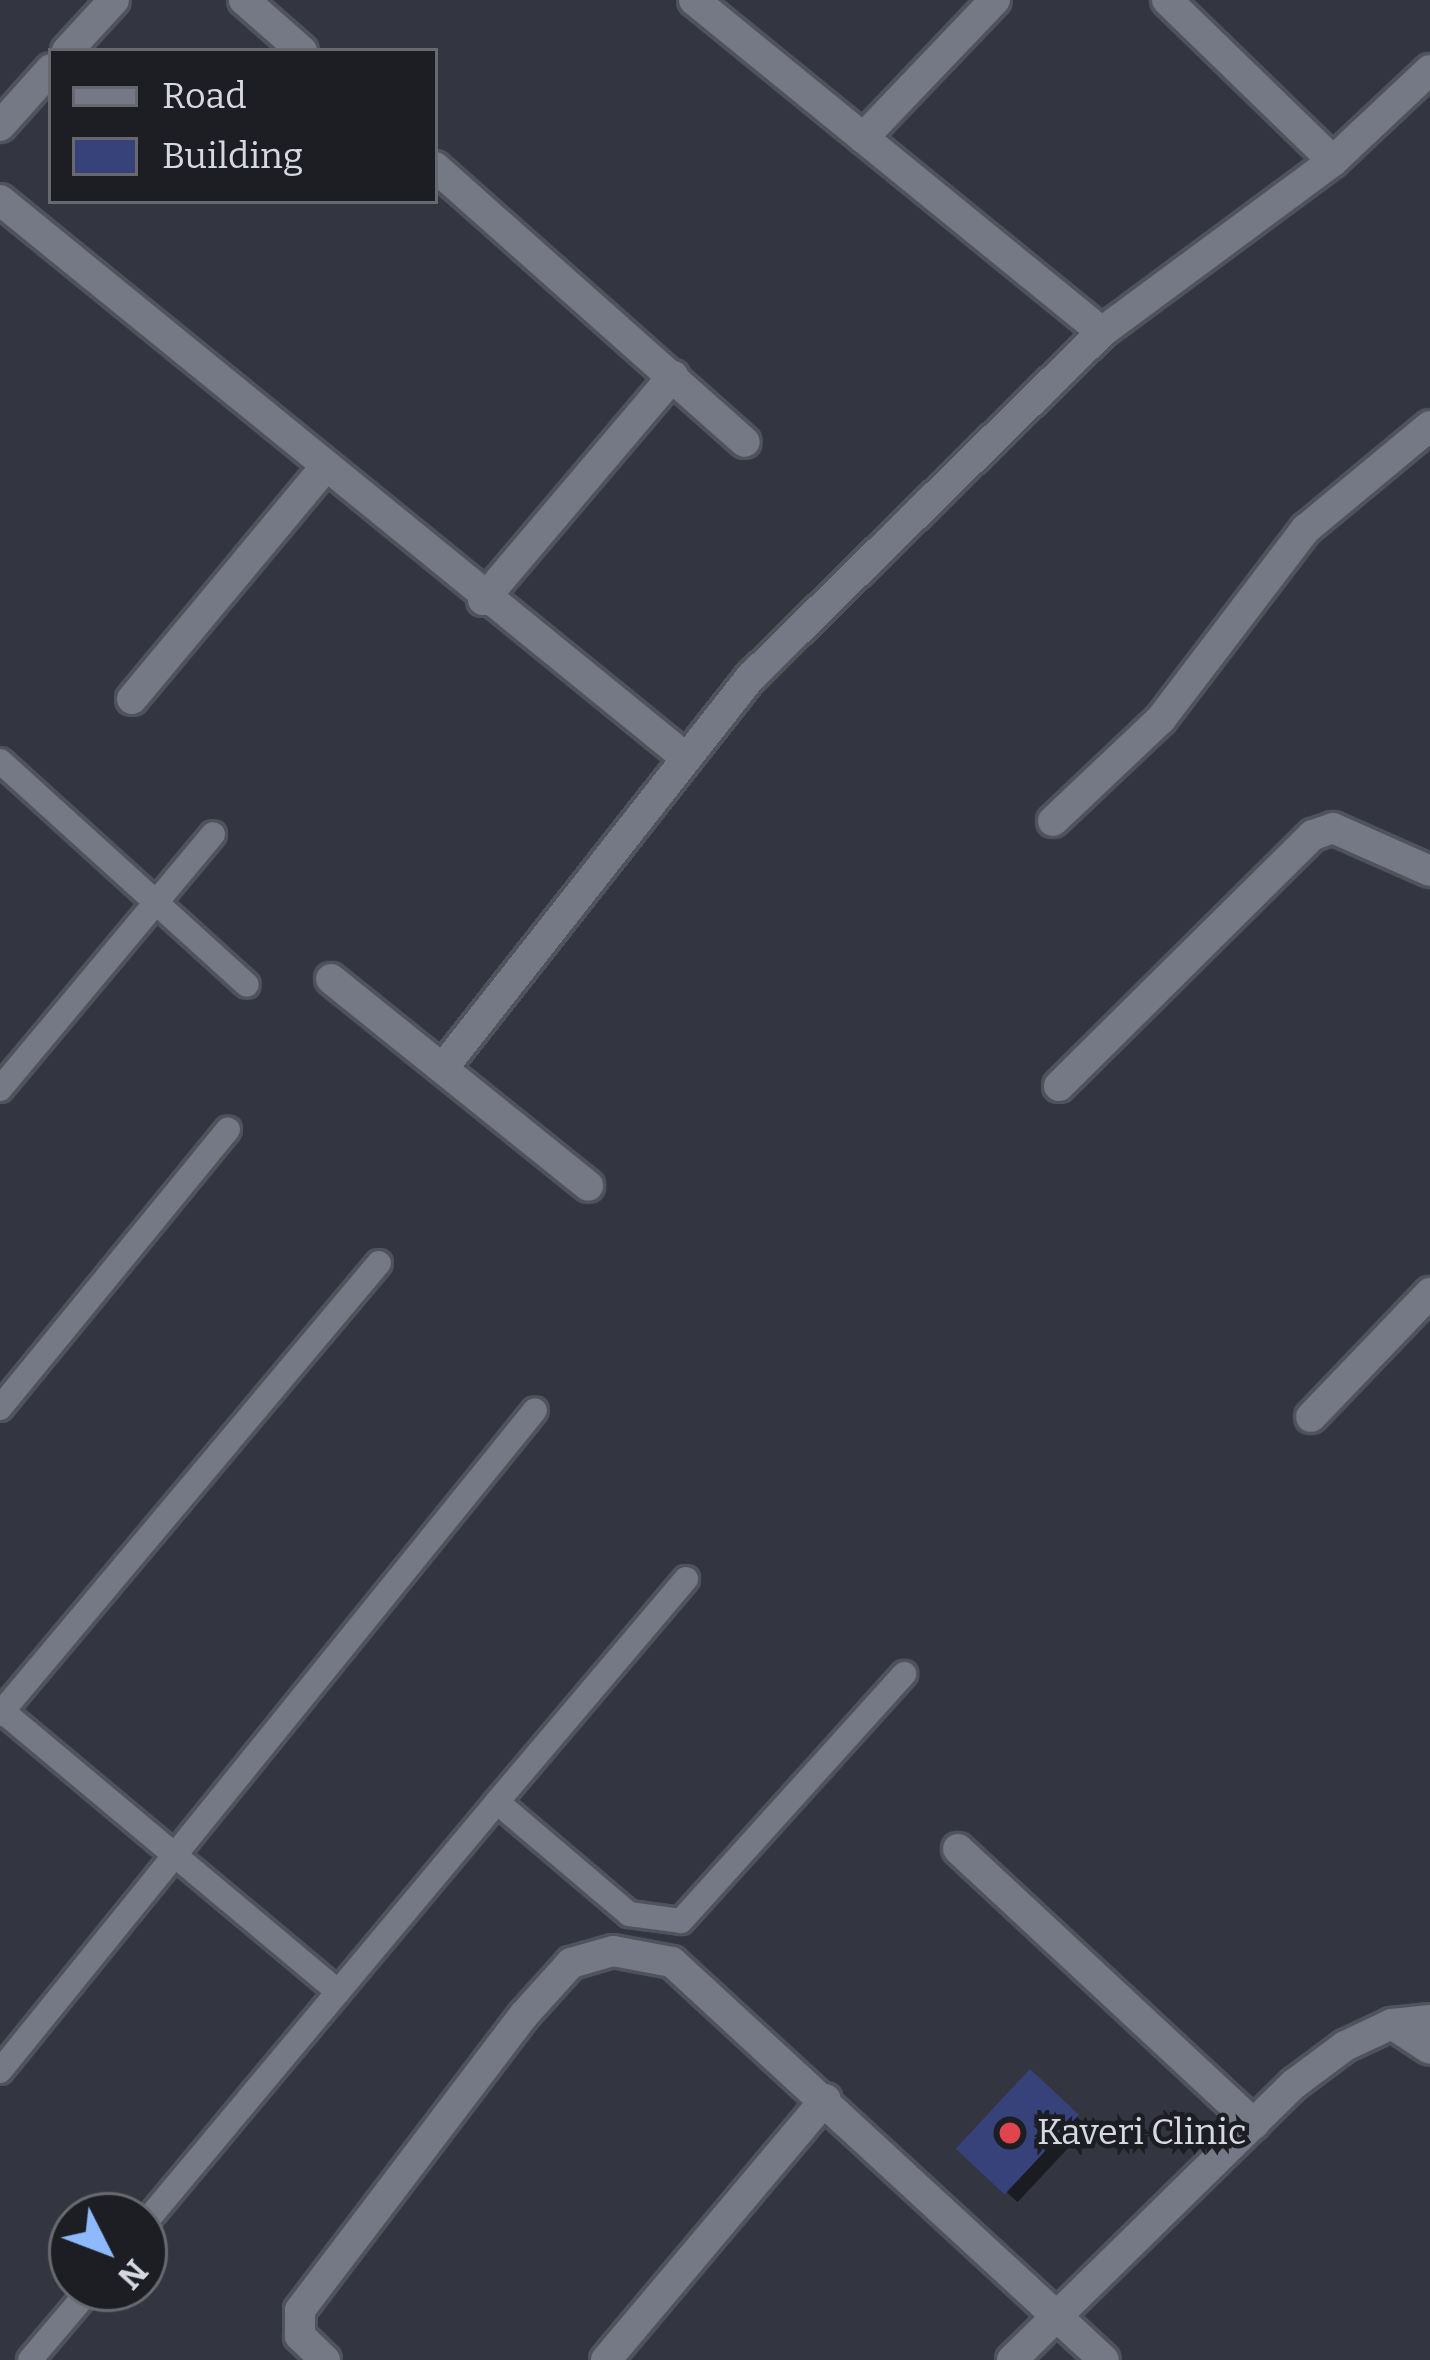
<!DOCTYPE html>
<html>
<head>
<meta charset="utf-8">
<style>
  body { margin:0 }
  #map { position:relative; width:1430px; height:2360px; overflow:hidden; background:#333641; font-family:Bitter,serif }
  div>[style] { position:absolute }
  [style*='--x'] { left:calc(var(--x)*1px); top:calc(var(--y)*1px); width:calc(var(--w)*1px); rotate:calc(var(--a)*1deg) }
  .shadow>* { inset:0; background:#0007; transform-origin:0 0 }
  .building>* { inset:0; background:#37427a; transform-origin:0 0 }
  .roads { filter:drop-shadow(3px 0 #50525c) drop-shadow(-3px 0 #50525c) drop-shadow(0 3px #50525c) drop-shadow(0 -3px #50525c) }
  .lane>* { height:24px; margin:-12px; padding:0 12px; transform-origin:12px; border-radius:12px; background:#757985 }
  .street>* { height:30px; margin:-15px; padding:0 15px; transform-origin:15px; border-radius:15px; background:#757985 }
  .secondary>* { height:30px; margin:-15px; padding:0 15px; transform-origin:15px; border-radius:15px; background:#757985 }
  .dots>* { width:33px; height:33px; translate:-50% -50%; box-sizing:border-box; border:6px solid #1d1e23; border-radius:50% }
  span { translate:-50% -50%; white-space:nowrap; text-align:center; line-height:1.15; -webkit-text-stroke:9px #1d1e23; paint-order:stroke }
  .poi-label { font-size:36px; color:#d7d9e0 }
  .left { translate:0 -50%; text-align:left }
  .legend { position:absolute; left:48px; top:48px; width:390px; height:156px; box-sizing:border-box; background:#1d1e23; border:3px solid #67696f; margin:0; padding:15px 21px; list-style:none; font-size:36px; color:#d7d9e0 }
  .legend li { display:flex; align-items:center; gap:24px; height:60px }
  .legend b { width:60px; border:3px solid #67696f }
  .north { position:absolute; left:48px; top:2192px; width:120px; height:120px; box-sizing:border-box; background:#1d1e23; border:3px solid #67696f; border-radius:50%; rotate:132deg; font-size:33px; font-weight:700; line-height:48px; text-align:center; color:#d7d9e0 }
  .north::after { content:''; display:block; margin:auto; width:42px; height:54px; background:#8eb9fc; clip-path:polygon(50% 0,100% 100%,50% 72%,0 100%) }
</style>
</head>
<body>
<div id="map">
  <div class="shadow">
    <div style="left:1030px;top:2073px;width:79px;height:103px;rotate:43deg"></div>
  </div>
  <div class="building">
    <div style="left:1030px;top:2069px;width:67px;height:109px;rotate:43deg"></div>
  </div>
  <div class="roads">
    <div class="lane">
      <div style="--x:0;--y:761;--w:333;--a:42.2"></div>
      <div style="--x:0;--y:1089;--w:332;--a:-50.1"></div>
      <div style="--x:0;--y:1408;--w:360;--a:-50.7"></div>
      <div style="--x:686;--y:1579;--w:292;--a:130.3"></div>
      <div style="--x:497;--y:1802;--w:173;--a:40.3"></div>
      <div style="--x:629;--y:1914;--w:52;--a:7.7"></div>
      <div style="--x:681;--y:1921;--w:333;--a:-47.9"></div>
      <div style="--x:0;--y:1709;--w:441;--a:39.9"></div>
      <div style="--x:0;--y:1714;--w:589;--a:-49.96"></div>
      <div style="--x:0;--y:2071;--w:850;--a:-51.01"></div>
      <div style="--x:144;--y:2224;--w:550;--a:-50.09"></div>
      <div style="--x:30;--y:2360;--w:94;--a:-49.7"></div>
    </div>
    <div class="street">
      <div style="--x:244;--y:0;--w:77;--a:41.3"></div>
      <div style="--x:694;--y:0;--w:526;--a:39.14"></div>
      <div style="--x:1167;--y:0;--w:231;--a:44.1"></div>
      <div style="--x:67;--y:51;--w:69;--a:-47.3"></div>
      <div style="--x:0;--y:126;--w:76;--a:-48.2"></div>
      <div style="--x:863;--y:138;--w:191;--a:-46.3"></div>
      <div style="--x:435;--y:167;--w:414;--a:41.6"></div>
      <div style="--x:0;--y:200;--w:883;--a:39.12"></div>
      <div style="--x:483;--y:600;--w:294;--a:-49.7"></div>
      <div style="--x:132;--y:699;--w:303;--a:-50.2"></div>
      <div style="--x:1053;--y:821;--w:149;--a:-43.4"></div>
      <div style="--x:1161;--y:719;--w:239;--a:-52.7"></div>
      <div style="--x:1306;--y:529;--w:161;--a:-39.7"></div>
      <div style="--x:331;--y:979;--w:330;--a:38.8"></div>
      <div style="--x:443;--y:1068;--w:498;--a:-51.8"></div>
      <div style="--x:751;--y:677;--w:492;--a:-44.5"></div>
      <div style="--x:1102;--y:332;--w:287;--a:-36.5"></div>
      <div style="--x:1333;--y:161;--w:133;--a:-43.2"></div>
      <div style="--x:1059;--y:1086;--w:357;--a:-44.7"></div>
      <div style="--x:1313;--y:835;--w:21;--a:-19"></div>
      <div style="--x:1333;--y:828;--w:106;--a:23.9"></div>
      <div style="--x:1311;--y:1417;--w:172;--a:-46.2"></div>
      <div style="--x:958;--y:1849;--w:404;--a:42.9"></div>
      <div style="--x:1392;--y:2024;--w:45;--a:33.3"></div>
      <div style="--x:325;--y:2360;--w:35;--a:-136"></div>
      <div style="--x:300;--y:2336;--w:26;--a:-90"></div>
      <div style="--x:300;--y:2310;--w:370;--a:-52.8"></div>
      <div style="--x:524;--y:2015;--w:70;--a:-47.9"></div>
      <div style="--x:571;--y:1963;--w:44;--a:-15.9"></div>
      <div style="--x:613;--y:1951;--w:60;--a:10.6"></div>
      <div style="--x:672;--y:1962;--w:587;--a:42.65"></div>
      <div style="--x:606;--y:2360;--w:341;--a:-49.9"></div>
    </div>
    <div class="secondary">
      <div style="--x:1012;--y:2360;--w:395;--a:-44.4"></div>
      <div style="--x:1294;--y:2084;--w:64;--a:-36.7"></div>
      <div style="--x:1345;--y:2046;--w:52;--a:-25.1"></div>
      <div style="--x:1392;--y:2024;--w:38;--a:-6"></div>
    </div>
  </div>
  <div class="dots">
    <div style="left:1010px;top:2133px;background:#e0444e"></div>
  </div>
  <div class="poi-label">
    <span class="left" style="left:1037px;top:2133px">Kaveri Clinic</span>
  </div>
  <ul class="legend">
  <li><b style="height:15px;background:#757985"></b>Road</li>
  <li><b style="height:33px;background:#37427a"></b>Building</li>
  </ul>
  <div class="north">N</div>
</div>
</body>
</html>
